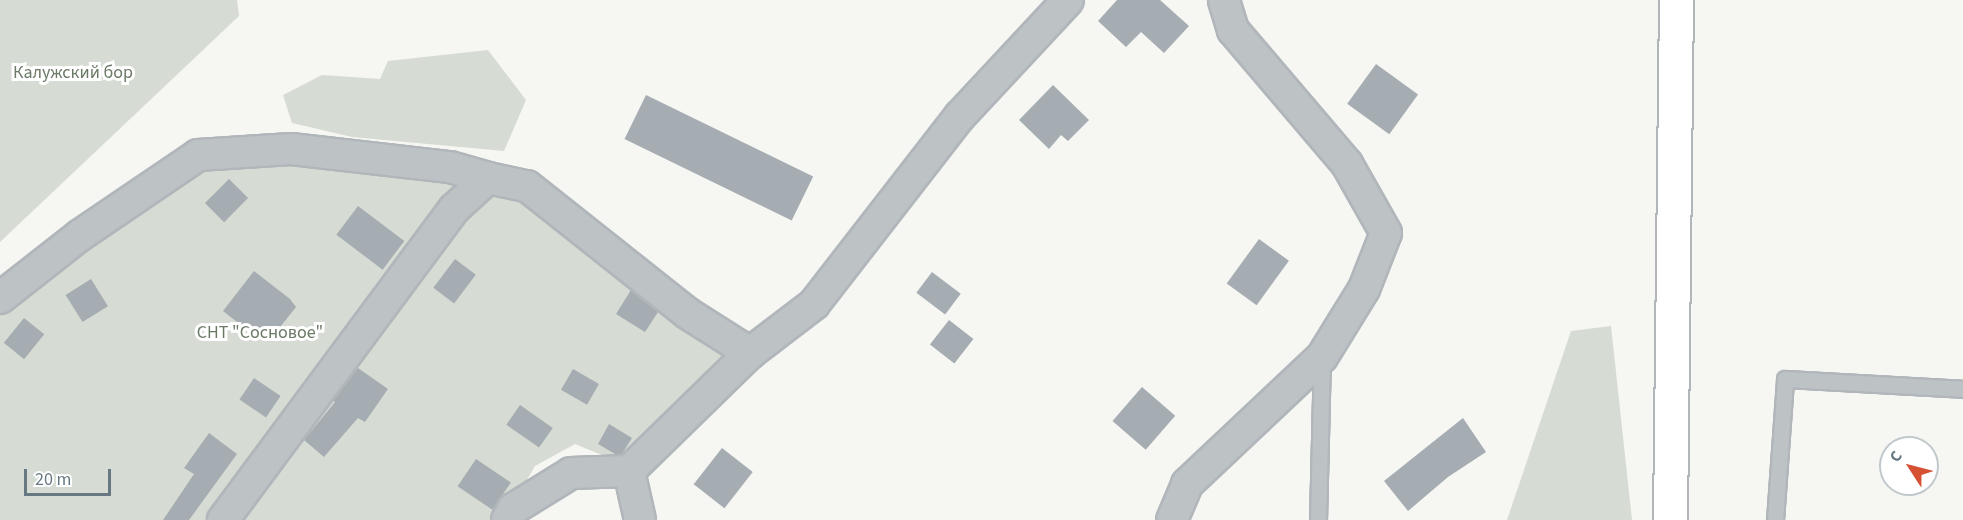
<!DOCTYPE html>
<html>
<head>
<meta charset="utf-8">
<style>
  body { margin:0 }
  #map { position:relative; width:1963px; height:520px; overflow:hidden; background:#f6f6f3; font-family:"Source Sans 3",sans-serif }
  div>[style] { position:absolute }
  [style*='--x'] { left:calc(var(--x)*1px); top:calc(var(--y)*1px); width:calc(var(--w)*1px); rotate:calc(var(--a)*1deg) }
  .green>* { inset:0; background:#d6dbd3 }
  .building>* { inset:0; background:#a5adb2; transform-origin:0 0 }
  .roads { filter:drop-shadow(2px 0 #b0b6ba) drop-shadow(-2px 0 #b0b6ba) drop-shadow(0 2px #b0b6ba) drop-shadow(0 -2px #b0b6ba) }
  .lane>* { height:15px; margin:-7.5px; padding:0 7.5px; transform-origin:7.5px; border-radius:7.5px; background:#bdc2c5 }
  .street>* { height:30px; margin:-15px; padding:0 15px; transform-origin:15px; border-radius:15px; background:#bdc2c5 }
  .secondary>* { height:33px; margin:-16.5px; padding:0 16.5px; transform-origin:16.5px; border-radius:16.5px; background:#fff }
  span { translate:-50% -50%; white-space:nowrap; text-align:center; line-height:1.15; -webkit-text-stroke:6px #fff; paint-order:stroke }
  .park-label { font-size:18px; color:#6b7a66 }
  .north { position:absolute; left:1879px; top:436px; width:60px; height:60px; box-sizing:border-box; background:#fff; border:2px solid #c2c9cd; border-radius:50%; rotate:306deg; font-size:16px; font-weight:700; line-height:24px; text-align:center; color:#677882 }
  .north::after { content:''; display:block; margin:auto; width:21px; height:27px; background:#d65034; clip-path:polygon(50% 0,100% 100%,50% 72%,0 100%) }
  .scale { position:absolute; left:24px; top:469px; width:87px; height:27px; box-sizing:border-box; border:3px solid #677882; border-top:0; padding-left:8px; font-size:18px; line-height:21px; white-space:nowrap; color:#677882; -webkit-text-stroke:4px #fff; paint-order:stroke }
</style>
</head>
<body>
<div id="map">
  <div class="green">
    <div style="clip-path:polygon(0 0,237px 0,239px 16px,0 242px)"></div>
    <div style="clip-path:polygon(488px 50px,526px 100px,504px 151px,352px 137px,292px 123px,283px 95px,322px 75px,380px 79px,388px 61px)"></div>
    <div style="clip-path:polygon(224px 141px,486px 163px,730px 353px,619px 462px,575px 444px,535px 466px,503px 520px,0 520px,0 289px)"></div>
    <div style="clip-path:polygon(1611px 326px,1632px 520px,1507px 520px,1571px 331px)"></div>
  </div>
  <div class="building">
    <div style="clip-path:polygon(1117px 0,1160px 0,1189px 26px,1164px 53px,1141px 32px,1126px 47px,1098px 21px)"></div>
    <div style="left:1376px;top:64px;width:52px;height:49px;rotate:36deg"></div>
    <div style="clip-path:polygon(1053px 85px,1089px 120px,1068px 141px,1061px 135px,1049px 149px,1019px 120px)"></div>
    <div style="left:646px;top:95px;width:186px;height:49px;rotate:26deg"></div>
    <div style="left:229px;top:179px;width:27px;height:34px;rotate:45deg"></div>
    <div style="left:358px;top:206px;width:58px;height:36px;rotate:37deg"></div>
    <div style="left:1259px;top:239px;width:37px;height:55px;rotate:36deg"></div>
    <div style="left:455px;top:259px;width:26px;height:36px;rotate:37deg"></div>
    <div style="clip-path:polygon(254px 271px,290px 299px,296px 307px,269px 341px,259px 339px,223px 311px)"></div>
    <div style="left:932px;top:272px;width:36px;height:26px;rotate:37deg"></div>
    <div style="left:91px;top:279px;width:32px;height:30px;rotate:58deg"></div>
    <div style="clip-path:polygon(631px 290px,658px 312px,645px 332px,616px 314px)"></div>
    <div style="left:24px;top:318px;width:26px;height:32px;rotate:39deg"></div>
    <div style="left:949px;top:320px;width:31px;height:31px;rotate:38deg"></div>
    <div style="clip-path:polygon(358px 368px,388px 389px,365px 422px,358px 418px,324px 457px,304px 440px,335px 402px,333px 401px)"></div>
    <div style="left:573px;top:369px;width:30px;height:24px;rotate:30deg"></div>
    <div style="left:254px;top:378px;width:32px;height:26px;rotate:34deg"></div>
    <div style="left:1142px;top:387px;width:44px;height:45px;rotate:41deg"></div>
    <div style="left:520px;top:405px;width:40px;height:24px;rotate:35deg"></div>
    <div style="clip-path:polygon(1463px 418px,1486px 452px,1448px 477px,1408px 511px,1384px 481px)"></div>
    <div style="clip-path:polygon(609px 424px,632px 438px,622px 454px,615px 454px,598px 444px)"></div>
    <div style="clip-path:polygon(209px 433px,237px 454px,189px 520px,163px 520px,194px 474px,184px 468px)"></div>
    <div style="left:722px;top:448px;width:39px;height:46px;rotate:38deg"></div>
    <div style="left:476px;top:459px;width:42px;height:33px;rotate:34deg"></div>
  </div>
  <div class="roads">
    <div class="lane">
      <div style="--x:1318;--y:520;--w:162;--a:-88.6"></div>
      <div style="--x:1775;--y:520;--w:141;--a:-85.9"></div>
      <div style="--x:1785;--y:379;--w:178;--a:3.2"></div>
    </div>
    <div class="street">
      <div style="--x:0;--y:298;--w:100;--a:-38.1"></div>
      <div style="--x:79;--y:236;--w:144;--a:-34.2"></div>
      <div style="--x:198;--y:155;--w:93;--a:-3.7"></div>
      <div style="--x:291;--y:149;--w:160;--a:6.5"></div>
      <div style="--x:450;--y:167;--w:40;--a:16"></div>
      <div style="--x:629;--y:471;--w:50;--a:77.3"></div>
      <div style="--x:223;--y:520;--w:387;--a:-53.4"></div>
      <div style="--x:454;--y:209;--w:46;--a:-42.4"></div>
      <div style="--x:488;--y:178;--w:40;--a:12"></div>
      <div style="--x:527;--y:186;--w:204;--a:38.4"></div>
      <div style="--x:687;--y:313;--w:75;--a:32.4"></div>
      <div style="--x:507;--y:520;--w:13;--a:-61"></div>
      <div style="--x:513;--y:509;--w:68;--a:-31.8"></div>
      <div style="--x:571;--y:473;--w:58;--a:-2"></div>
      <div style="--x:629;--y:471;--w:169;--a:-44.3"></div>
      <div style="--x:750;--y:353;--w:81;--a:-37.4"></div>
      <div style="--x:814;--y:304;--w:238;--a:-52.2"></div>
      <div style="--x:960;--y:116;--w:158;--a:-47"></div>
      <div style="--x:1172;--y:520;--w:39;--a:-67"></div>
      <div style="--x:1187;--y:484;--w:185;--a:-43.3"></div>
      <div style="--x:1322;--y:357;--w:80;--a:-58.3"></div>
      <div style="--x:1364;--y:289;--w:60;--a:-68.6"></div>
      <div style="--x:1386;--y:233;--w:79;--a:-119.5"></div>
      <div style="--x:1347;--y:164;--w:176;--a:-130.4"></div>
      <div style="--x:1233;--y:30;--w:31;--a:-107"></div>
    </div>
    <div class="secondary">
      <div style="--x:1670;--y:520;--w:520;--a:-89.34"></div>
    </div>
  </div>
  <div class="park-label">
    <span style="left:73px;top:73px">Калужский бор</span>
    <span style="left:260px;top:333px">СНТ "Сосновое"</span>
  </div>
  <div class="north">С</div>
  <div class="scale">20 m</div>
</div>
</body>
</html>
